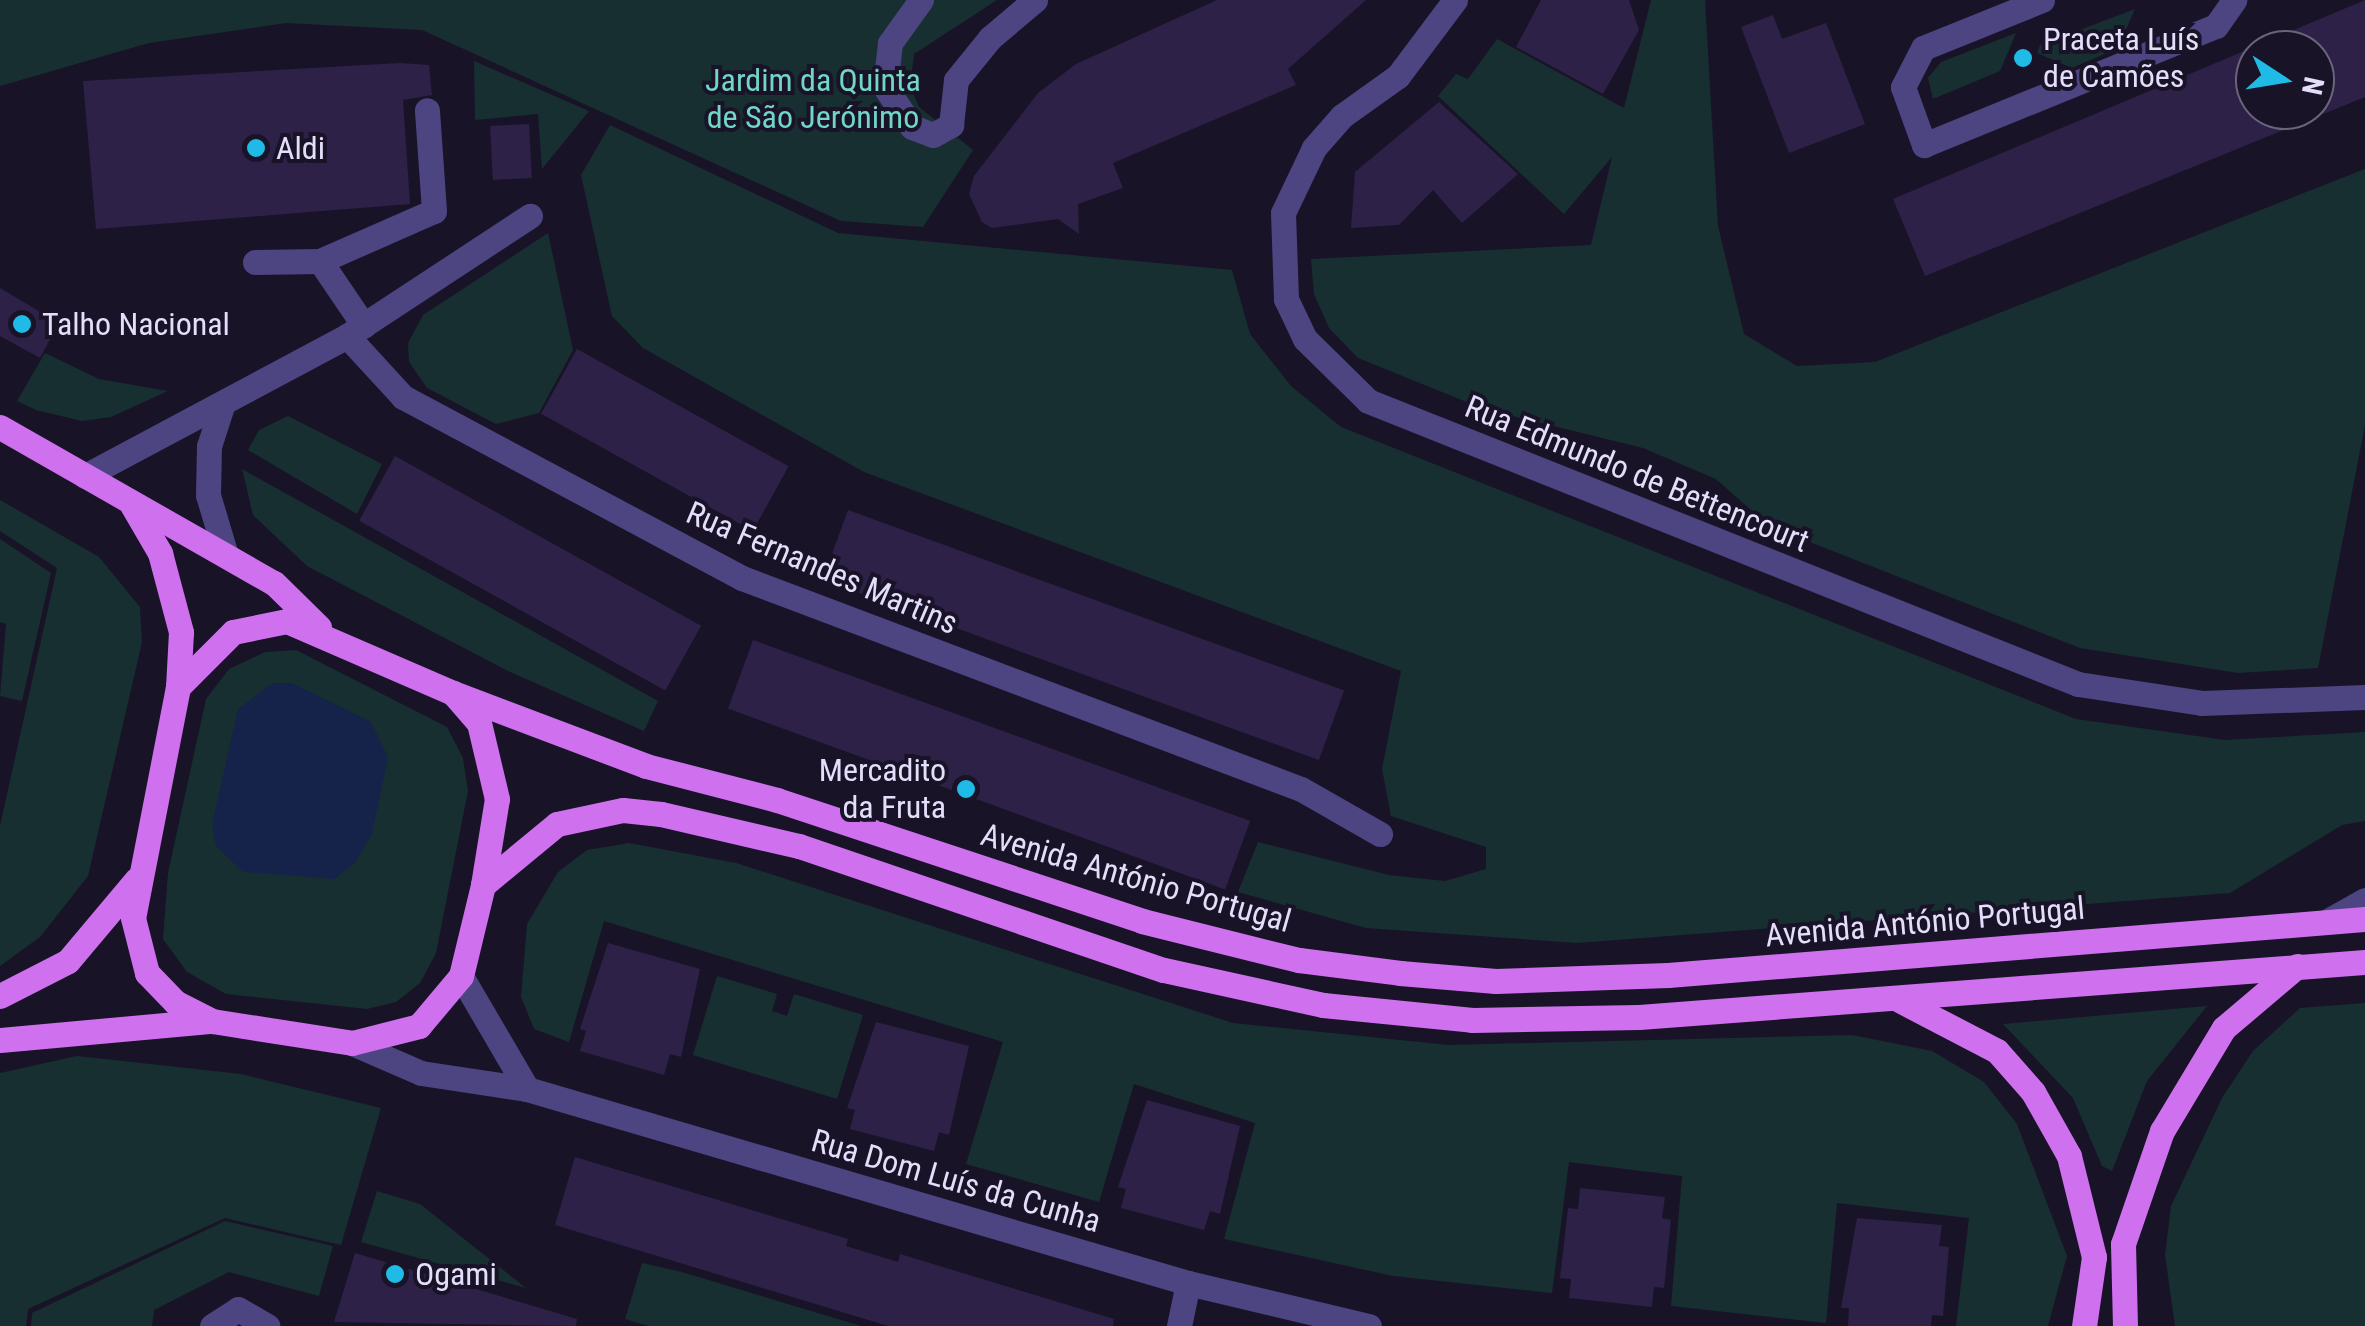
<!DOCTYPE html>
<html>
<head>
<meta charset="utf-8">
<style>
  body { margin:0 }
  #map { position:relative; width:2365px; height:1326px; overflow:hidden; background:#191328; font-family:"Roboto Condensed",sans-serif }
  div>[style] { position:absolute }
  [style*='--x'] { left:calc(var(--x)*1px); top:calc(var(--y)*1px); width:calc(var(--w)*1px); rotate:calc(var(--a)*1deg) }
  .green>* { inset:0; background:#172f31 }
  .water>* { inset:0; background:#15234a }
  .building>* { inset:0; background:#2d2147; transform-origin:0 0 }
  .minor>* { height:25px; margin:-12.5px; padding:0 12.5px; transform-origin:12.5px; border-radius:12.5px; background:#4d4482 }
  .major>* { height:25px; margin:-12.5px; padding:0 12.5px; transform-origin:12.5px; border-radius:12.5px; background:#cf71ef }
  .dots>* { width:28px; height:28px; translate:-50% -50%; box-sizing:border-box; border:5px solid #191328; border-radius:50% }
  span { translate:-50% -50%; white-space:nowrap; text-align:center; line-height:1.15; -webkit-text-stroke:8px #191328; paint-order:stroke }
  .poi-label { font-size:32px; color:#e5defb }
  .left { translate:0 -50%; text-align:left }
  .right { translate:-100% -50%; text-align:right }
  .park-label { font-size:32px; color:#71d5c7 }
  .street-label { font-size:32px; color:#e5defb }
  .north { position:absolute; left:2235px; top:30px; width:100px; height:100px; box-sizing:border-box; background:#191328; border:2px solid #6b647c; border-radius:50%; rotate:102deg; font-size:28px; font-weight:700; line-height:40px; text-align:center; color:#e5defb }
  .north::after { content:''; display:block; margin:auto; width:35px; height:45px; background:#1fbbe6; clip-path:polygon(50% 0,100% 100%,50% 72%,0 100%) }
</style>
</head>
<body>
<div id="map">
  <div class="green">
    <div style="clip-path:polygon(0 0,997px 0,914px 54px,910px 86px,919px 107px,973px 150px,923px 227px,841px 221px,422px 30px,286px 23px,149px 43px,0 86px)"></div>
    <div style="clip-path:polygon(1651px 0,1705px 0,1718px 226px,1744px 334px,1797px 366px,1875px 362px,2365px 169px,2365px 425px,2318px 668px,2238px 673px,2080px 648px,1769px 526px,1716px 479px,1643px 448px,1484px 409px,1358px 358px,1329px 328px,1314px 294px,1311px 259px,1591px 245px,1612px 157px,1564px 214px,1438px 96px,1456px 74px,1468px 79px,1497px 39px,1624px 108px)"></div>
    <div style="clip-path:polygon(2135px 9px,2118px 48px,2072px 68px,2037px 53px,2040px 45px)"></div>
    <div style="clip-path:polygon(2016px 33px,2000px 71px,1933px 99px,1928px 78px,1941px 62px)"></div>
    <div style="clip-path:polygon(474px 61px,589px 111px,542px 169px,538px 114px,475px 120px)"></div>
    <div style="clip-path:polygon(610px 125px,838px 233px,1232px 270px,1250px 334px,1291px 386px,1341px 427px,2076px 719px,2225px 740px,2365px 732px,2365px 821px,2342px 825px,2230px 893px,1577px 943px,1366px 928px,1238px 892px,1258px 842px,1389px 875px,1445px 881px,1486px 869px,1486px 847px,1391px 816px,1382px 769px,1401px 671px,864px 472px,643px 348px,612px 316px,581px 175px)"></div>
    <div style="clip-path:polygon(548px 233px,573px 350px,539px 413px,496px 424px,427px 388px,409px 362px,408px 343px,423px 315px)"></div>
    <div style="clip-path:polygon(45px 353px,99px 379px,168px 391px,111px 417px,82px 421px,36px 410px,17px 401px)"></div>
    <div style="clip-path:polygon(288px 416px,382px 464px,357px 514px,248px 450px,259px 430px)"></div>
    <div style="clip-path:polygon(242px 469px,658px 701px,644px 731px,508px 671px,307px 566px,253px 515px)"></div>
    <div style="clip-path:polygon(0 500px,99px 557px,140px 607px,142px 642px,88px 876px,40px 937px,0 966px,0 826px,57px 568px,0 531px)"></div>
    <div style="clip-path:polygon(0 539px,51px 573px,22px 701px,0 696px,6px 624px,0 622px)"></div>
    <div style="clip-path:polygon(296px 650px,447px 727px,463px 758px,468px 791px,436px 953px,420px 983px,396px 1002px,367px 1009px,226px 994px,187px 972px,163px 939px,168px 873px,206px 699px,229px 669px,265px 652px)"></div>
    <div style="clip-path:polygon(629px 843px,736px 863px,1233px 1023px,1449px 1045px,1852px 1035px,1932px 1051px,1984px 1082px,2017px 1124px,2067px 1256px,2048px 1326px,1956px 1326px,1969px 1218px,1837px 1203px,1826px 1323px,1671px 1306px,1682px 1176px,1569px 1162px,1552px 1293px,1393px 1276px,1224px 1239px,1255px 1123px,1134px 1084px,1099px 1202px,966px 1164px,1003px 1042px,604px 921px,569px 1042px,534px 1029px,521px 997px,527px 924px,558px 872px,587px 850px)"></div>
    <div style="clip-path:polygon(717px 976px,777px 994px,772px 1011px,787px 1016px,794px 994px,863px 1015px,837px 1099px,693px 1055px)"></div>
    <div style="clip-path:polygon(2365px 1003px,2365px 1326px,2175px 1326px,2165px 1255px,2171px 1206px,2222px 1098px,2253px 1051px,2300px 1008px)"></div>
    <div style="clip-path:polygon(2207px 1006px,2147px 1081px,2112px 1171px,2102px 1166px,2073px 1098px,2003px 1024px)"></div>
    <div style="clip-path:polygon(77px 1056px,241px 1074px,381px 1108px,341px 1245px,225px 1218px,28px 1309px,26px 1326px,0 1326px,0 1073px)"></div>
    <div style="clip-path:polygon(377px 1191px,420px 1204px,526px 1288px,361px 1242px)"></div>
    <div style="clip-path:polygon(225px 1221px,333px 1246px,319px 1296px,229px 1272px,154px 1310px,152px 1326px,31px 1326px,32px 1313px)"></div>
    <div style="clip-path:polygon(642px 1263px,682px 1272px,861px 1326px,648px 1326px,625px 1319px)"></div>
  </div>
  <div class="water">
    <div style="clip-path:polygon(273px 683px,292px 683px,371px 722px,388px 757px,372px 834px,355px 863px,334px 879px,243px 872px,216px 846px,212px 825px,238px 709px)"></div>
  </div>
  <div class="building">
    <div style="clip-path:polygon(1217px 0,1366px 0,1288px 69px,1296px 85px,1113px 163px,1123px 188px,1078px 204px,1079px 234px,1058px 219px,992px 228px,982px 222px,969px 194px,974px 176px,1038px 93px,1076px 64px)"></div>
    <div style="clip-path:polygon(1541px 0,1629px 0,1639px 30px,1603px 94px,1516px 47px)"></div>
    <div style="clip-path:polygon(evenodd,2365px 0,2365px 97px,1925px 276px,1893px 199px,2365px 0,2255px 50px,2315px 50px,2315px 110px,2255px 110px,2255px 50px)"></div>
    <div style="clip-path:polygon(1773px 15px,1782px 39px,1826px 23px,1865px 124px,1789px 153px,1741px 27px)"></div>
    <div style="clip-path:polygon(400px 63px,429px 65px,432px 95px,403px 100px,410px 204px,96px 229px,83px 81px)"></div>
    <div style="clip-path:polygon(1439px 102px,1518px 174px,1462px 223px,1433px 190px,1399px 225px,1351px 228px,1355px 172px)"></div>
    <div style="left:529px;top:124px;width:54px;height:39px;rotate:87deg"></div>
    <div style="clip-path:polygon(0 288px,59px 323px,40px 358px,0 336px)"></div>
    <div style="left:577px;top:349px;width:242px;height:74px;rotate:29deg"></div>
    <div style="left:395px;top:456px;width:350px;height:74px;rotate:29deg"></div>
    <div style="left:848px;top:510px;width:528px;height:74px;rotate:20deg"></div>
    <div style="left:753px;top:640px;width:529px;height:73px;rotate:20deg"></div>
    <div style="clip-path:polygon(608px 943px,700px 969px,681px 1057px,670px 1054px,664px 1075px,580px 1051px,586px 1031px,580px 1029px)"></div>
    <div style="clip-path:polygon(876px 1022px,969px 1046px,949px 1135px,939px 1132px,934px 1151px,850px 1129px,855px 1110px,847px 1108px)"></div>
    <div style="clip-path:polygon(1147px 1100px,1240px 1126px,1220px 1214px,1210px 1211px,1204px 1230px,1121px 1208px,1126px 1189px,1118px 1187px)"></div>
    <div style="clip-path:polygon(575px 1157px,848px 1239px,846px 1246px,898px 1262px,900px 1254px,1114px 1319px,1113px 1326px,888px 1326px,555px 1225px)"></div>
    <div style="clip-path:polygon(1580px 1188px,1665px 1197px,1662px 1218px,1671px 1220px,1664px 1288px,1654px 1287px,1652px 1307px,1569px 1298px,1571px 1279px,1560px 1278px,1568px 1208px,1578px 1209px)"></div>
    <div style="clip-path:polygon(1857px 1218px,1942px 1225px,1939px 1246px,1949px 1247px,1943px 1316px,1932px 1315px,1931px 1326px,1848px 1326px,1849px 1308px,1841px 1308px)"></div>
    <div style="clip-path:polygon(355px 1253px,577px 1319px,576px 1326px,334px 1322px)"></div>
  </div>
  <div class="minor">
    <div style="--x:921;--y:0;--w:53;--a:125.8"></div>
    <div style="--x:890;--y:43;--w:44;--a:96.5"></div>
    <div style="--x:885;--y:87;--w:48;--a:56"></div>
    <div style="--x:912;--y:127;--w:22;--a:21"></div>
    <div style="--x:933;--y:135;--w:21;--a:-29"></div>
    <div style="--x:951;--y:125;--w:45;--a:-83.7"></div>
    <div style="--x:956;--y:80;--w:54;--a:-51"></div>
    <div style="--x:990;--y:38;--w:59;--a:-40.2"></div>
    <div style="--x:1455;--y:0;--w:95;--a:126.9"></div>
    <div style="--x:1398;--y:76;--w:69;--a:144.5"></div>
    <div style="--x:1342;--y:116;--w:43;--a:131.2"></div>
    <div style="--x:1314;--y:148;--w:72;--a:115.5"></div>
    <div style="--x:1283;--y:213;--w:86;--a:88"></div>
    <div style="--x:1286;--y:299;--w:44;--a:64.6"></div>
    <div style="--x:1305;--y:339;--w:88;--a:44.5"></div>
    <div style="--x:1368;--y:401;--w:764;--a:21.73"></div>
    <div style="--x:2078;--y:684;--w:125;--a:8.7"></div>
    <div style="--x:2202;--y:703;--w:163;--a:-2.1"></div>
    <div style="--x:2042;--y:0;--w:128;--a:158"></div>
    <div style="--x:1923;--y:48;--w:44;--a:117.1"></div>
    <div style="--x:1903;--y:87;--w:62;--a:70.1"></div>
    <div style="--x:1924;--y:145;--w:315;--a:-22.2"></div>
    <div style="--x:2216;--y:26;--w:32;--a:-55"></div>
    <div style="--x:320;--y:261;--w:124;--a:-23.7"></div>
    <div style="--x:434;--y:211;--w:101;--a:-94"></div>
    <div style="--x:255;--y:262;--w:65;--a:-0.9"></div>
    <div style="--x:320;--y:261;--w:78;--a:55.9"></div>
    <div style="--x:347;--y:336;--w:219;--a:-33.3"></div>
    <div style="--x:223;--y:403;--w:45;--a:108"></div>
    <div style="--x:209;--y:446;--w:49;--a:91.2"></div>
    <div style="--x:208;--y:495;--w:59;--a:73.4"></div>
    <div style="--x:85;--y:476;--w:297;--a:-28.1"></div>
    <div style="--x:347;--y:336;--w:83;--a:47.4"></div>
    <div style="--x:403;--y:397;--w:384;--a:28.1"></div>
    <div style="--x:742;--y:578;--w:597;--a:20.68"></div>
    <div style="--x:1301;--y:789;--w:91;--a:29.7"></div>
    <div style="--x:2326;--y:922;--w:45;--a:-29.4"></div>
    <div style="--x:461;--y:976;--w:131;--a:59.7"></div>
    <div style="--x:352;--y:1043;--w:75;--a:23.5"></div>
    <div style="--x:421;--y:1073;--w:107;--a:8.6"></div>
    <div style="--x:527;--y:1089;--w:689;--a:16.36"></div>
    <div style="--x:1188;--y:1283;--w:186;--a:13.4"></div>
    <div style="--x:212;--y:1326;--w:31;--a:-33"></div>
    <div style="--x:238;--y:1309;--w:34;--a:30"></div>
    <div style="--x:1179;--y:1326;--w:44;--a:-78.2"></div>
  </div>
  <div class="major">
    <div style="--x:0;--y:427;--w:315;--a:29.7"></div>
    <div style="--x:274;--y:583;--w:63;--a:44.4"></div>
    <div style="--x:132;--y:505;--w:56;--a:59.7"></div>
    <div style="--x:160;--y:553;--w:82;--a:75.1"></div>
    <div style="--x:181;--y:632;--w:55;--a:93.1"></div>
    <div style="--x:178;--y:687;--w:235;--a:101"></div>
    <div style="--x:133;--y:918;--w:57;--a:75.7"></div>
    <div style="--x:147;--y:973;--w:40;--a:46"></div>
    <div style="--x:175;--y:1002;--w:42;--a:27.2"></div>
    <div style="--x:212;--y:1021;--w:142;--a:8.9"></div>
    <div style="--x:352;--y:1043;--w:69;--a:-14.2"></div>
    <div style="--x:419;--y:1026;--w:65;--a:-50"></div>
    <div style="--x:461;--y:976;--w:94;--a:-76.4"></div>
    <div style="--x:483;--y:885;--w:87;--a:-80.8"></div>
    <div style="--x:497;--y:799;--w:78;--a:-103.3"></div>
    <div style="--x:479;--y:723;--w:40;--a:-131"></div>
    <div style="--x:453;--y:693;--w:181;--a:-156.6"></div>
    <div style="--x:287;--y:621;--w:55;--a:168.5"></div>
    <div style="--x:233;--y:632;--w:78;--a:135"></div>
    <div style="--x:453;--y:693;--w:206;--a:20.7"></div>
    <div style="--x:646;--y:766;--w:135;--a:14.5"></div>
    <div style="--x:777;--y:800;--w:385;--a:18.3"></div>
    <div style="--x:1142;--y:921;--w:162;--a:14"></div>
    <div style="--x:1299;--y:960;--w:102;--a:7.3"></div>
    <div style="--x:1400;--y:973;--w:96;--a:4.8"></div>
    <div style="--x:1496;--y:981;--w:172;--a:-2"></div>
    <div style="--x:1668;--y:975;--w:699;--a:-4.59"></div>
    <div style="--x:483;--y:885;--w:96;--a:-39.5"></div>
    <div style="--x:557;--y:824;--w:67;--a:-12"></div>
    <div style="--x:623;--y:810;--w:38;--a:6"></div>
    <div style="--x:661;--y:814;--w:142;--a:13.1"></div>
    <div style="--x:799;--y:846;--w:385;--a:18.8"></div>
    <div style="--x:1164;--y:970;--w:163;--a:12.4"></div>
    <div style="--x:1323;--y:1005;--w:150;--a:5.7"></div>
    <div style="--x:1472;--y:1020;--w:167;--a:-1"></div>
    <div style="--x:1639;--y:1017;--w:728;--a:-4.33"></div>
    <div style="--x:0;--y:996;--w:76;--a:-27.2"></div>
    <div style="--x:68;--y:961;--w:107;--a:-49.9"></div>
    <div style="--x:1901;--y:1001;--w:108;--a:27.5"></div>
    <div style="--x:1997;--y:1051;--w:55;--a:48.7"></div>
    <div style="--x:2033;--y:1092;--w:73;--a:60.6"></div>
    <div style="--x:2069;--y:1156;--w:104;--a:76.1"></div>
    <div style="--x:2094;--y:1257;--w:70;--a:98.2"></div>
    <div style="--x:0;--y:1040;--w:210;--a:-5.2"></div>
    <div style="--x:2125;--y:1326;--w:82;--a:-91.4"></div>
    <div style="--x:2123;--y:1244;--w:120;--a:-71"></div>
    <div style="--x:2162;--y:1131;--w:120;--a:-59"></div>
    <div style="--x:2224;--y:1028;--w:96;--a:-40.3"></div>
  </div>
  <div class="dots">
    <div style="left:2023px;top:58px;background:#1fbbe6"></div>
    <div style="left:256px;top:148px;background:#1fbbe6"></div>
    <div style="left:22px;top:324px;background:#1fbbe6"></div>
    <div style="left:966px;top:789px;background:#1fbbe6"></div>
    <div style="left:395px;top:1274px;background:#1fbbe6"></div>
  </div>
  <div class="poi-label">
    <span class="left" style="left:2043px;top:58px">Praceta Luís<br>de Camões</span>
    <span class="left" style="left:276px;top:148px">Aldi</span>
    <span class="left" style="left:42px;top:324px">Talho Nacional</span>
    <span class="right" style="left:946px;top:789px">Mercadito<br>da Fruta</span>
    <span class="left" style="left:415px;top:1274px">Ogami</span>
  </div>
  <div class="park-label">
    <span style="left:813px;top:99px">Jardim da Quinta<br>de São Jerónimo</span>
  </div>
  <div class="street-label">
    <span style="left:1637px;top:474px;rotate:22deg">Rua Edmundo de Bettencourt</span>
    <span style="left:822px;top:568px;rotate:23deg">Rua Fernandes Martins</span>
    <span style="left:1136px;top:878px;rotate:16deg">Avenida António Portugal</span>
    <span style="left:1925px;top:922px;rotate:-5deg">Avenida António Portugal</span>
    <span style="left:956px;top:1181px;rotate:16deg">Rua Dom Luís da Cunha</span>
  </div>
  <div class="north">N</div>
</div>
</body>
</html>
